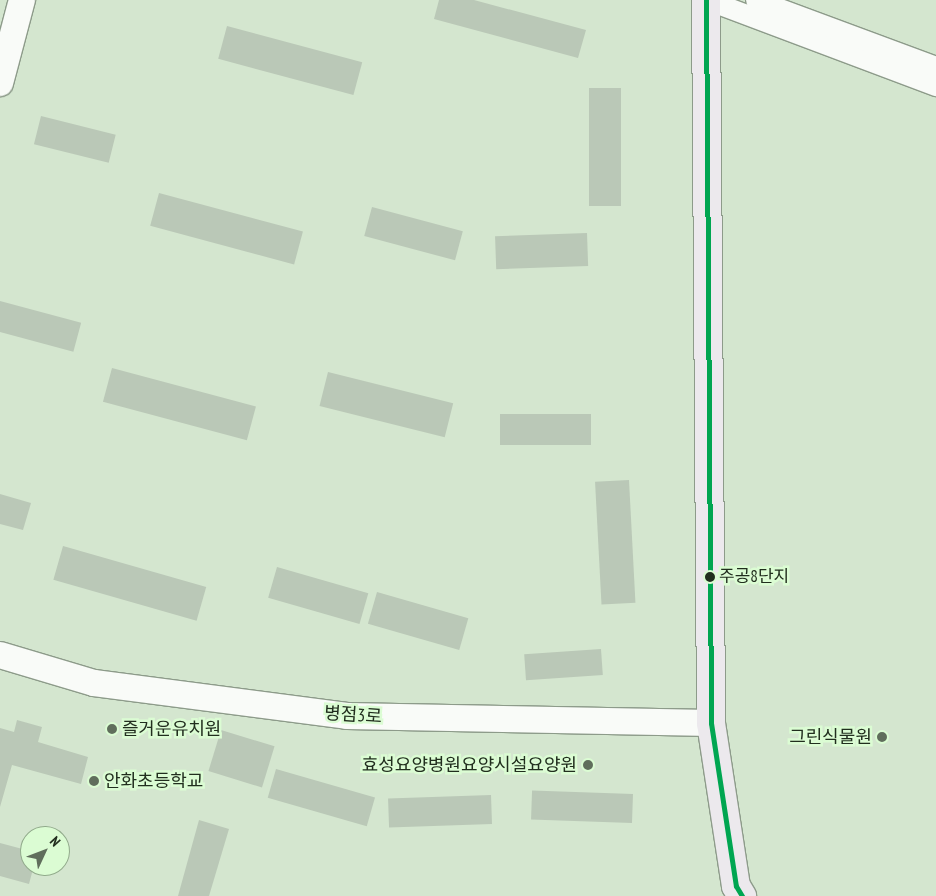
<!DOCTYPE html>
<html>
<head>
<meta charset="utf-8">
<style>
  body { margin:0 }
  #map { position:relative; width:936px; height:896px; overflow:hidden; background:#d4e6cf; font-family:"PT Sans Narrow","Noto Sans KR",sans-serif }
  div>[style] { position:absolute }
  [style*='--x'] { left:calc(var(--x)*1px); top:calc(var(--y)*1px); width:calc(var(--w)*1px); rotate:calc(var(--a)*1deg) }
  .building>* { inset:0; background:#bac8b7; transform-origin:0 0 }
  .roads { filter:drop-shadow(1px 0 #8d9b8a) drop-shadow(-1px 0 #8d9b8a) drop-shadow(0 1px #8d9b8a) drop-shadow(0 -1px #8d9b8a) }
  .minor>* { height:20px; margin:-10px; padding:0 10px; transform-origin:10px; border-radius:10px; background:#f9fbf8 }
  .tertiary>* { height:26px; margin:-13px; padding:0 13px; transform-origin:13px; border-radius:13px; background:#f9fbf8 }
  .primary>* { height:28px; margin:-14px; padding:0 14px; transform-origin:14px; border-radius:14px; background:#ece9ed }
  .bus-1>* { height:5px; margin:-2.5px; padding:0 2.5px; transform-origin:2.5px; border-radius:2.5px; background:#00a651 }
  .dots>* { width:14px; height:14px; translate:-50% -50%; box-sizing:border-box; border:2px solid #dbfcd3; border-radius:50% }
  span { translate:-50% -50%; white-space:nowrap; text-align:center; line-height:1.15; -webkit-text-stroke:5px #dbfcd3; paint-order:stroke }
  .bus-label { font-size:17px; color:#212e1e }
  .left { translate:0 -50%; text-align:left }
  .street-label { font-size:18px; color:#212e1e }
  .poi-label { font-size:18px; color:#212e1e }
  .right { translate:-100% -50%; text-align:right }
  .north { position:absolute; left:20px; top:826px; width:50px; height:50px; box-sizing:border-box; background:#dbfcd3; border:1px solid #91aa8b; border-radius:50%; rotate:47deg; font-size:14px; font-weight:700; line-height:20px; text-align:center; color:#212e1e }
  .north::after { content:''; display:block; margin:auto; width:18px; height:22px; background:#606e5c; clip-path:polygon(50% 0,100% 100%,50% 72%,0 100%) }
</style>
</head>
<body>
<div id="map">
  <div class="building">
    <div style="clip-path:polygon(439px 0,474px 0,586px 30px,578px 58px,434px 19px)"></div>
    <div style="left:227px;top:26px;width:140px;height:34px;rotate:15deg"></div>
    <div style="left:589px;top:88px;width:32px;height:118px"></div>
    <div style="left:41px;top:116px;width:77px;height:29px;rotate:14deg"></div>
    <div style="left:159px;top:193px;width:149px;height:34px;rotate:15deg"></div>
    <div style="left:372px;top:207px;width:94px;height:30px;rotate:15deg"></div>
    <div style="left:587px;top:233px;width:33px;height:92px;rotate:88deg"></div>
    <div style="left:0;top:301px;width:84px;height:30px;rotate:15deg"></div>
    <div style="left:112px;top:368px;width:149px;height:35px;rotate:15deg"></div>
    <div style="left:328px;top:372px;width:129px;height:35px;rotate:14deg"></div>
    <div style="left:591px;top:414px;width:31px;height:91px;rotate:90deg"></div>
    <div style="left:629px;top:480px;width:123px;height:34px;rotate:87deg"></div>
    <div style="clip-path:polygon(0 494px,31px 503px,23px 530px,0 524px)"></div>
    <div style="left:63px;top:546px;width:149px;height:35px;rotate:16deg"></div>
    <div style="left:277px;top:567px;width:95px;height:32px;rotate:16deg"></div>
    <div style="left:377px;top:592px;width:95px;height:33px;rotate:16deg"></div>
    <div style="left:601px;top:649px;width:26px;height:77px;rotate:86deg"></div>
    <div style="clip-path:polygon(17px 720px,42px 727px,38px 742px,88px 757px,81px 784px,12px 765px,0 807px,0 728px,14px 732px)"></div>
    <div style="left:221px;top:730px;width:56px;height:43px;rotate:17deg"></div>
    <div style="left:276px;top:769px;width:103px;height:30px;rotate:16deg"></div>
    <div style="left:633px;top:794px;width:29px;height:101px;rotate:92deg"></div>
    <div style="left:491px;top:795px;width:29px;height:103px;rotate:88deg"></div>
    <div style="clip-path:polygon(199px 820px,229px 829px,209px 896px,178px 896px)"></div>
    <div style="clip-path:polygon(0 843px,30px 851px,30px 866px,49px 866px,47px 873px,33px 869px,29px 884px,0 876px)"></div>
  </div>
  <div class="roads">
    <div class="minor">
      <div style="--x:707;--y:0;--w:245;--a:20.6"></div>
      <div style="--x:756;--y:0;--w:192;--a:20.4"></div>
    </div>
    <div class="tertiary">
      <div style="--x:0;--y:83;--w:86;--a:-75.2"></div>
      <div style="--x:0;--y:655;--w:98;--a:16.6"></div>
      <div style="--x:94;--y:683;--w:255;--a:7.4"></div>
      <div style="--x:347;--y:716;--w:364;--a:1.1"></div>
    </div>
    <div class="primary">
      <div style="--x:706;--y:0;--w:723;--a:89.6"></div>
      <div style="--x:711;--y:723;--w:165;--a:81.3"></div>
      <div style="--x:736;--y:886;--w:12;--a:59"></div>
    </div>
  </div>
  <div class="bus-1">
    <div style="--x:706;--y:0;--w:723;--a:89.6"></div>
    <div style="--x:711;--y:723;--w:165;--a:81.3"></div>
    <div style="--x:736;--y:886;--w:12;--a:59"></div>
  </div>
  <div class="dots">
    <div style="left:710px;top:577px;background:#212e1e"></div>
    <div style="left:112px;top:729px;background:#606e5c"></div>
    <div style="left:882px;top:737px;background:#606e5c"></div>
    <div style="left:588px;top:765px;background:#606e5c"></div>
    <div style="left:94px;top:781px;background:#606e5c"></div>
  </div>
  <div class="bus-label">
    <span class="left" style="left:719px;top:577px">주공8단지</span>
  </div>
  <div class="street-label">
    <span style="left:353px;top:715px;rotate:4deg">병점3로</span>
  </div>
  <div class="poi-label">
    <span class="left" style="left:122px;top:729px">즐거운유치원</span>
    <span class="right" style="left:872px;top:737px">그린식물원</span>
    <span class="right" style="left:577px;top:765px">효성요양병원요양시설요양원</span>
    <span class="left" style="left:104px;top:781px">안화초등학교</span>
  </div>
  <div class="north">N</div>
</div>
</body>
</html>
